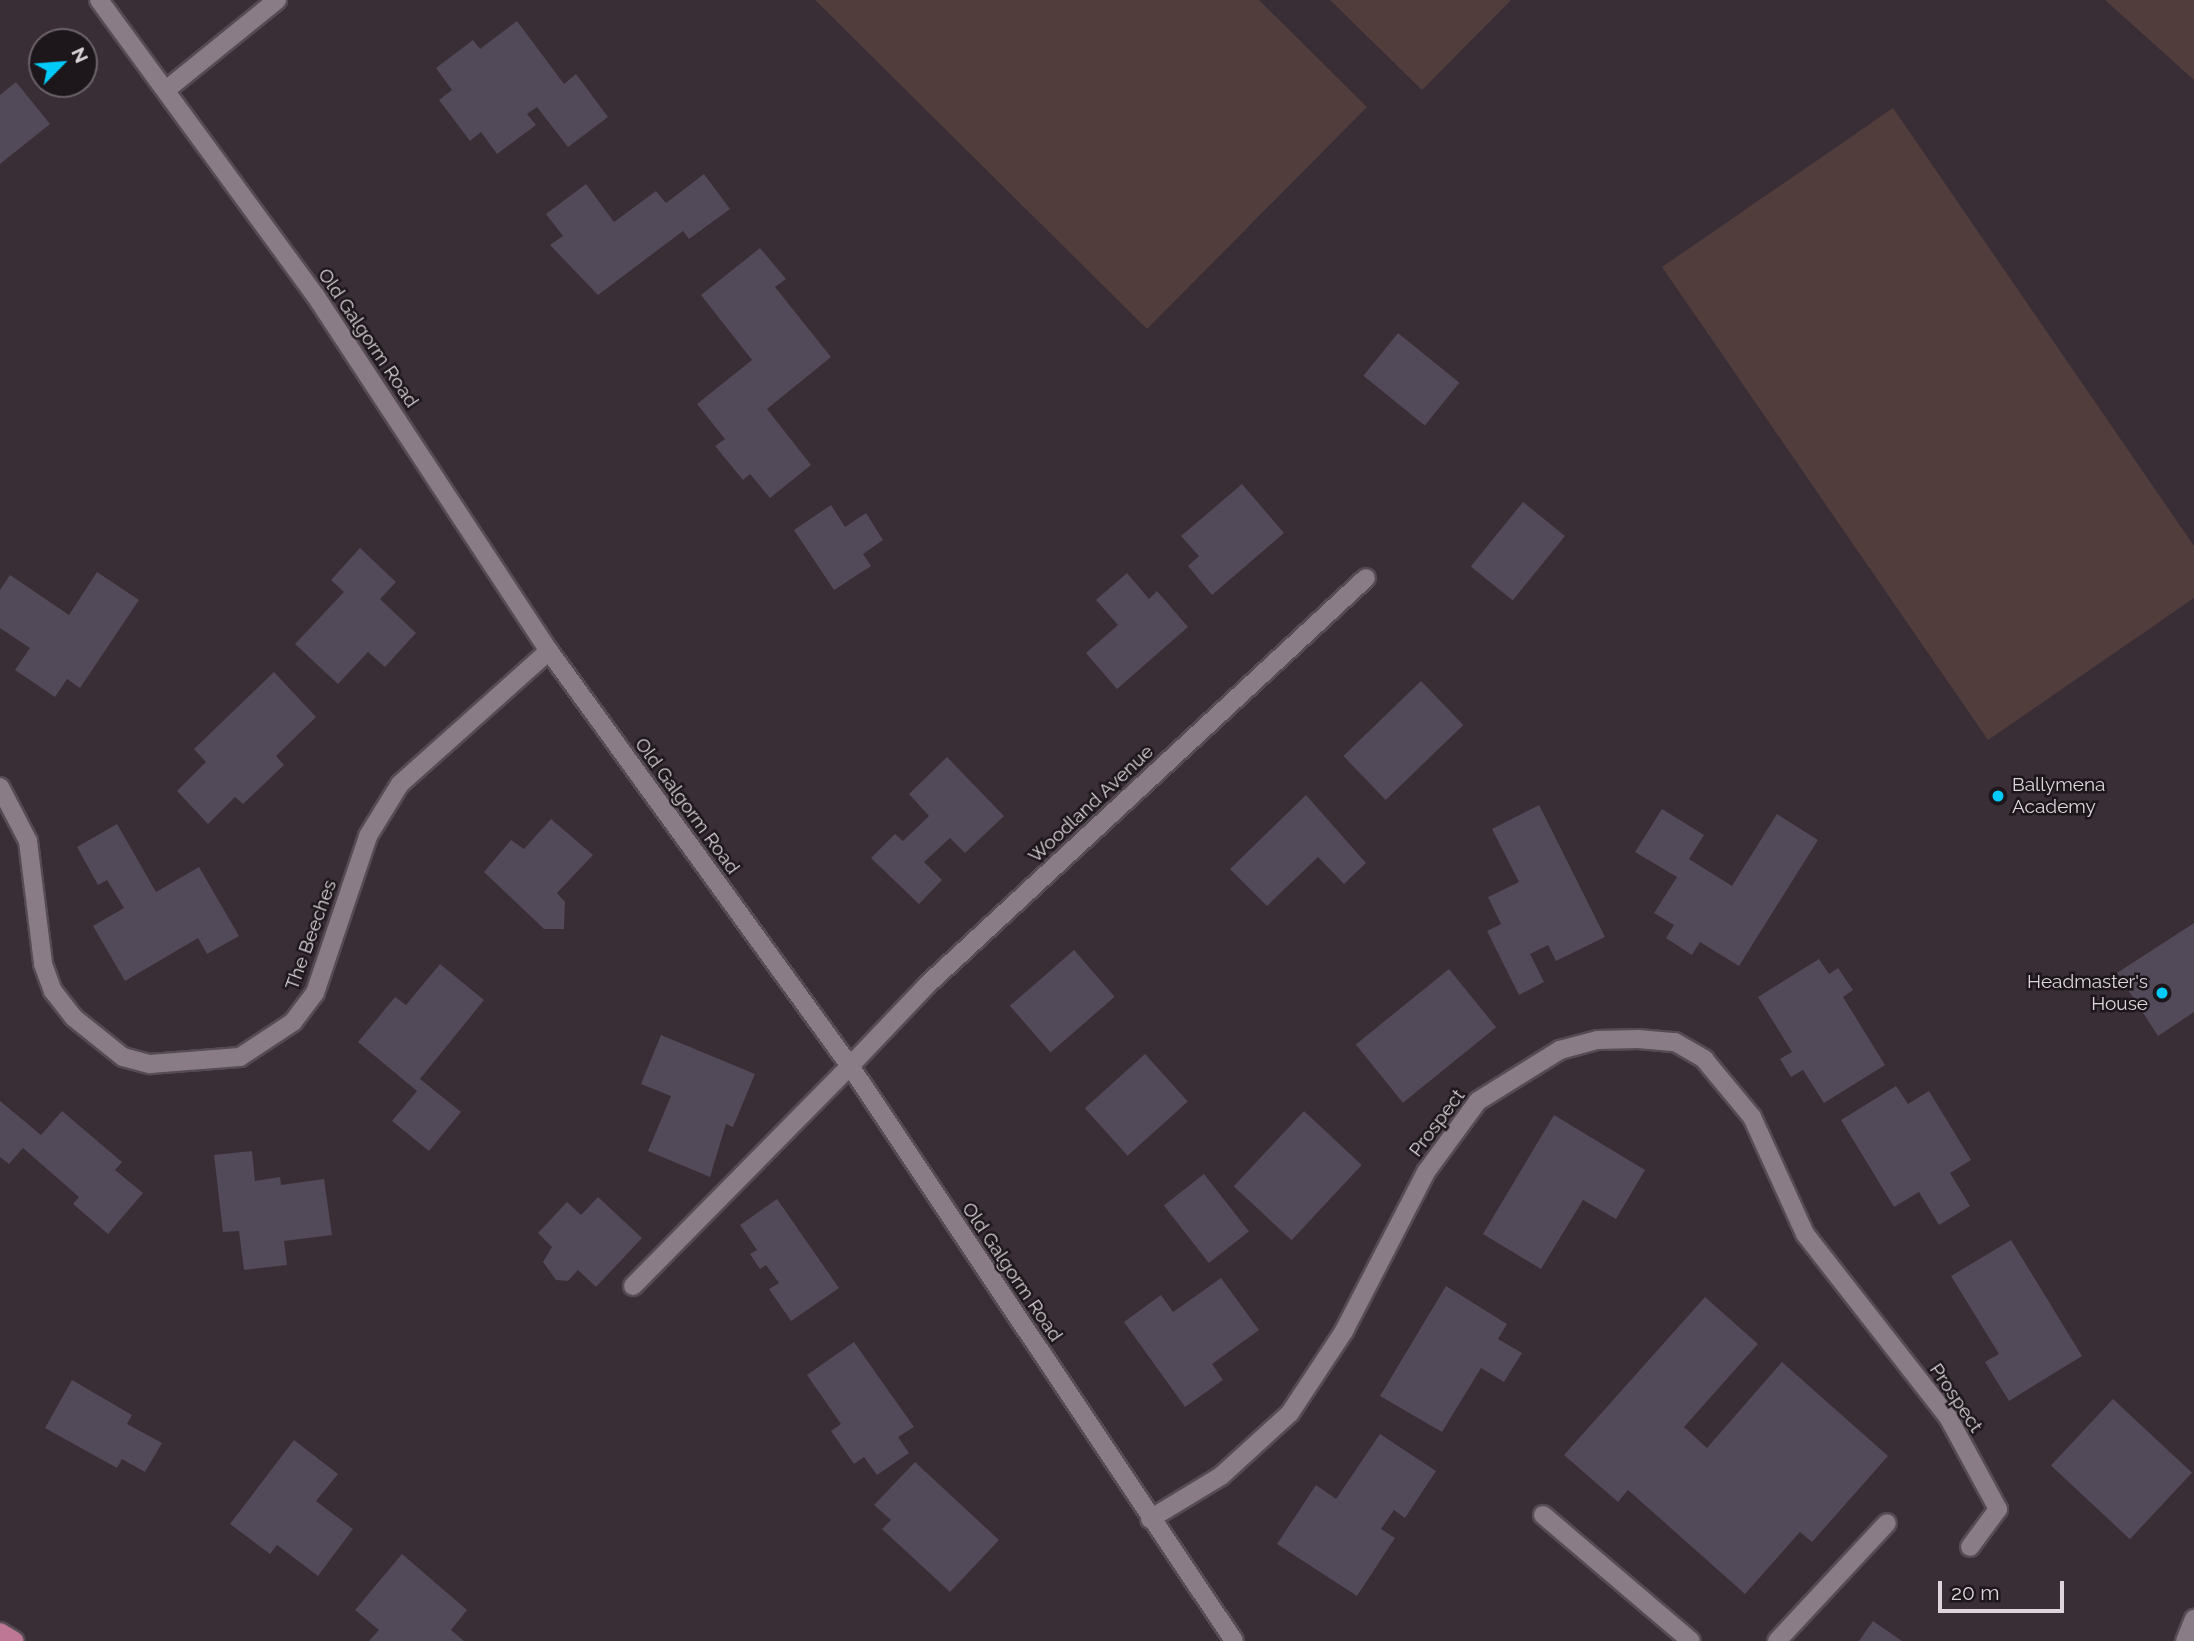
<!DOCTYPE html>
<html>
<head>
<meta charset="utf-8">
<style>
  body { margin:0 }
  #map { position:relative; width:2194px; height:1641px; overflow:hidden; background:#392d36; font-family:Raleway,sans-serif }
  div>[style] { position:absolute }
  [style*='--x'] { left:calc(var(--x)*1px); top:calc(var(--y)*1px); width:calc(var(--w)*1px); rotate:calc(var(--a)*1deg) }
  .green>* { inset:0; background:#523d3d }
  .building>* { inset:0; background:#524a58; transform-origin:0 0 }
  .roads { filter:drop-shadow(2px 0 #554b53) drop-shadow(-2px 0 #554b53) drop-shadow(0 2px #554b53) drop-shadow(0 -2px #554b53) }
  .service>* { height:18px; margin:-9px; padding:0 9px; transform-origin:9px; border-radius:9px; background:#8a7c87 }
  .minor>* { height:18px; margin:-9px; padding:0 9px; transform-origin:9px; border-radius:9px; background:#8a7c87 }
  .tertiary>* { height:18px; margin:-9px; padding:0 9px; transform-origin:9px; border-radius:9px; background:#8a7c87 }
  .primary>* { height:18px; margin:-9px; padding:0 9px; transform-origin:9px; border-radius:9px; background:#be7795 }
  .dots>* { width:19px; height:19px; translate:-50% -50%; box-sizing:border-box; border:4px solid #1d171c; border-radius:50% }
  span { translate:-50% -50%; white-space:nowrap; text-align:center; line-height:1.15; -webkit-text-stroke:5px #1d171c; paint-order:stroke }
  .street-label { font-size:19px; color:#ddd5db }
  .poi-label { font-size:19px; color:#ddd5db }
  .left { translate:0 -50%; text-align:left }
  .right { translate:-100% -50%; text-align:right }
  .north { position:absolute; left:28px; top:28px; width:70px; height:70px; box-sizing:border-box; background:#1d171c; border:2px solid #6a6368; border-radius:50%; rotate:65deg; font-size:19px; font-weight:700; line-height:28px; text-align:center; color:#ddd5db }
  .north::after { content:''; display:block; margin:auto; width:24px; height:32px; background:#00cbf8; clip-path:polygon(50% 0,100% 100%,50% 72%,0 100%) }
  .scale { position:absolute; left:1938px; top:1581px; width:126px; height:32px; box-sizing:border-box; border:4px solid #ddd5db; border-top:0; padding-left:9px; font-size:21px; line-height:24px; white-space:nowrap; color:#ddd5db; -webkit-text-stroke:5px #1d171c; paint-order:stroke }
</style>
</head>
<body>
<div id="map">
  <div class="green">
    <div style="clip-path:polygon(815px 0,1259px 0,1367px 107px,1147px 329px)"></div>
    <div style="clip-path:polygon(1330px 0,1511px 0,1422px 90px)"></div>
    <div style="clip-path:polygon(2105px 0,2194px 0,2194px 80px)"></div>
    <div style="clip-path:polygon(1893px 108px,2194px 546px,2194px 598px,1988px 740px,1662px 267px)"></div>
  </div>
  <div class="building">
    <div style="clip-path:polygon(517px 21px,564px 84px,576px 74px,608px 117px,568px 147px,537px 107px,527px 114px,536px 125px,497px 154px,481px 132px,470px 141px,439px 100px,452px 90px,436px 68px,473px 40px,480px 49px)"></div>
    <div style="clip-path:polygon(16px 82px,50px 124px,0 164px,0 95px)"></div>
    <div style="clip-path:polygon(704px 174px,730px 209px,689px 239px,683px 231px,598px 295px,550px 245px,563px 236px,546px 214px,586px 184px,614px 222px,656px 191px,666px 203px)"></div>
    <div style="clip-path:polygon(760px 248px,786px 279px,775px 287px,831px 357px,767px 409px,811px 465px,770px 498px,750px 474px,743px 480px,715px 446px,725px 439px,697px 404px,752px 360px,701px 295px)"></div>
    <div style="left:1398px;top:333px;width:79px;height:55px;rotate:39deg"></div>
    <div style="clip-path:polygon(1242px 484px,1284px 533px,1212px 595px,1188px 566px,1199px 556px,1181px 536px)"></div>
    <div style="left:1523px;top:502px;width:54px;height:83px;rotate:39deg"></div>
    <div style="clip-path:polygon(831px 505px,845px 527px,866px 513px,883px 540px,863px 554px,871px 566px,834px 590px,794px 530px)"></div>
    <div style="clip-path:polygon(360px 548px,396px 582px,380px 599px,416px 633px,385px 667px,368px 652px,338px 684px,295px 644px,344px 592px,331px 580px)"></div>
    <div style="clip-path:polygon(97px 572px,139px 600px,80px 688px,67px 679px,55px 697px,15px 670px,30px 648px,0 628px,0 590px,10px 575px,69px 615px)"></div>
    <div style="clip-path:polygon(1127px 573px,1149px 599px,1157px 591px,1188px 627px,1117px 689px,1086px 653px,1118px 625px,1096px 600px)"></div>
    <div style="clip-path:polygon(274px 672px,316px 717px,276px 756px,284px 765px,243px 804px,235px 797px,208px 824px,177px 791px,206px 762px,194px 749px)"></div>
    <div style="left:1421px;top:681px;width:61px;height:108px;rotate:46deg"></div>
    <div style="clip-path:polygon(947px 757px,1004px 816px,965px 853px,950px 838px,924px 862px,942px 880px,919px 904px,871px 858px,895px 834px,903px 841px,929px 816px,909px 794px)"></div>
    <div style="clip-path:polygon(1306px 795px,1366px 863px,1344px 884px,1318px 857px,1267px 906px,1230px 869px)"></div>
    <div style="clip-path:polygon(1539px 805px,1605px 937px,1556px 961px,1548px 945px,1530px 954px,1544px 982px,1519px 995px,1487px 931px,1501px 924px,1488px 897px,1519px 882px,1492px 829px)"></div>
    <div style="clip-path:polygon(1662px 809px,1704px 835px,1689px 859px,1732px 886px,1777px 814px,1818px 840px,1739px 966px,1700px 942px,1692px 955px,1666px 938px,1674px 925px,1654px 913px,1677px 877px,1635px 852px)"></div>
    <div style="clip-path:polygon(551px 819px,593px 855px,557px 893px,565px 902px,564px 929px,544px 929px,484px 872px,511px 840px,524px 849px)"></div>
    <div style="clip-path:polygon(117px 824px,156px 892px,199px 867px,239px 936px,207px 954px,198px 938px,125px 981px,93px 926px,124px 908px,107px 880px,98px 885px,77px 847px)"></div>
    <div style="clip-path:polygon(2194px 923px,2194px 1012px,2158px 1036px,2117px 973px)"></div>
    <div style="left:1074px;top:950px;width:62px;height:85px;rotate:49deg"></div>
    <div style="clip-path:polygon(1819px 959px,1829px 974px,1838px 968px,1853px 990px,1843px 997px,1885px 1065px,1824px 1103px,1803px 1070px,1791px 1077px,1780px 1059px,1792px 1052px,1758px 997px)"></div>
    <div style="clip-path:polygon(440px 964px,484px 1000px,420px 1079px,461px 1112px,429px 1151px,392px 1121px,417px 1091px,358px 1042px,395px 997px,406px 1005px)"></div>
    <div style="left:1449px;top:969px;width:75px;height:120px;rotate:51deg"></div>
    <div style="clip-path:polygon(661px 1035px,755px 1074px,733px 1127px,726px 1124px,710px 1177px,648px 1151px,671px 1096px,641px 1084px)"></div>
    <div style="left:1145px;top:1054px;width:64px;height:81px;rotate:48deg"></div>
    <div style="clip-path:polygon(1896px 1086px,1908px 1104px,1929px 1091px,1971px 1160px,1950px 1173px,1970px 1206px,1939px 1225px,1919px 1192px,1894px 1207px,1841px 1120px)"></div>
    <div style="clip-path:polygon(0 1101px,41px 1135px,62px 1111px,122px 1162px,115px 1170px,143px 1193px,108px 1234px,73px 1204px,79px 1197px,23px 1148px,9px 1164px,0 1157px)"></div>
    <div style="left:1304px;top:1111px;width:79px;height:103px;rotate:43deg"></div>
    <div style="clip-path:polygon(1554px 1115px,1645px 1170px,1616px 1219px,1583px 1200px,1541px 1269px,1483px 1234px)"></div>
    <div style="clip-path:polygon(252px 1151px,255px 1181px,280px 1177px,281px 1185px,324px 1179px,332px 1235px,284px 1241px,287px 1265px,244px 1270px,239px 1231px,223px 1232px,214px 1155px)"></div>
    <div style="left:1204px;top:1174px;width:73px;height:51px;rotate:52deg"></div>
    <div style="clip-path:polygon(598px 1197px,642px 1238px,596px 1287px,578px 1270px,568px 1281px,556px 1280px,543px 1262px,552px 1247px,538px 1233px,567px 1202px,581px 1215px)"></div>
    <div style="clip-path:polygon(777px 1199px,839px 1288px,791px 1321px,769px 1289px,779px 1283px,766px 1265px,760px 1269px,750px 1254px,757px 1250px,740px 1225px)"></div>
    <div style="clip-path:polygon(2011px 1240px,2082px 1356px,2009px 1401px,1985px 1362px,1999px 1354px,1951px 1276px)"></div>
    <div style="clip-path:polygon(1221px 1278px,1259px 1330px,1212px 1364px,1223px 1380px,1185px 1407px,1124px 1322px,1161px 1295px,1173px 1312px)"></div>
    <div style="clip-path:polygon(1446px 1286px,1507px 1324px,1498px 1339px,1522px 1353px,1504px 1382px,1481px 1368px,1442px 1432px,1380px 1396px)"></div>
    <div style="clip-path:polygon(1705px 1297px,1758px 1344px,1684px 1427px,1707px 1448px,1782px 1362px,1888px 1456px,1812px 1542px,1800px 1532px,1745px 1594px,1628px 1490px,1618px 1502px,1564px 1455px)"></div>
    <div style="clip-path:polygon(854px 1342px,914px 1427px,898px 1437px,909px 1453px,877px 1475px,864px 1457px,854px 1464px,831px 1431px,841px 1424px,807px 1375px)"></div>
    <div style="clip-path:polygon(72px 1380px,132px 1415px,127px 1424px,162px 1443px,145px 1472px,122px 1459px,117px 1468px,45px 1428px)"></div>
    <div style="left:2113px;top:1399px;width:108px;height:91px;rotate:43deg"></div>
    <div style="clip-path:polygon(1380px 1434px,1436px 1471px,1405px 1518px,1394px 1510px,1381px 1529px,1395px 1538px,1357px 1596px,1277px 1544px,1316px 1485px,1336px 1499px)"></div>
    <div style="clip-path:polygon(294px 1440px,338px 1474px,316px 1501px,353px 1529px,318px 1576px,277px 1545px,270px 1554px,230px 1524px)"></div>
    <div style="clip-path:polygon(915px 1462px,999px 1540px,950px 1592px,882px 1529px,891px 1520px,874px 1505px)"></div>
    <div style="clip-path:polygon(402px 1554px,467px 1610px,451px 1630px,464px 1641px,369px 1641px,379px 1630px,355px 1610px)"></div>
    <div style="clip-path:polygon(1873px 1621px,1902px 1641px,1859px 1641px)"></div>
  </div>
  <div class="roads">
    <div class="service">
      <div style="--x:166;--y:90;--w:143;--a:-39"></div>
      <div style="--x:633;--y:1286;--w:309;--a:-45.4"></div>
      <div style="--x:1543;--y:1515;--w:194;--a:40.4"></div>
      <div style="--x:1777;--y:1641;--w:161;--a:-47"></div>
      <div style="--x:2185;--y:1641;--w:24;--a:-68"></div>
    </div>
    <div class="minor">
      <div style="--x:0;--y:787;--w:61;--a:62.6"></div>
      <div style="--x:28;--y:841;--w:124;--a:83"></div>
      <div style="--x:43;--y:964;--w:29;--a:70"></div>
      <div style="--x:53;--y:991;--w:33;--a:52"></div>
      <div style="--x:73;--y:1017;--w:64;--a:38.7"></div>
      <div style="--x:123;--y:1057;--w:28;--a:15"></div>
      <div style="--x:150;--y:1064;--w:90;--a:-4.4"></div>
      <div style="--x:240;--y:1057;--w:64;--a:-33.4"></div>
      <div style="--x:293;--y:1022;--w:36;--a:-53"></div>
      <div style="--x:315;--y:993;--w:166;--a:-71.3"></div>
      <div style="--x:368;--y:836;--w:61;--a:-58.4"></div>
      <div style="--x:400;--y:784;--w:200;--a:-41.8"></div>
      <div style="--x:850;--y:1066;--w:113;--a:-46.4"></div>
      <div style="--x:928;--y:984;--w:597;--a:-42.83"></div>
      <div style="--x:1150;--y:1519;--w:83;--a:-31.2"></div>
      <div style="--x:1221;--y:1476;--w:93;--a:-42.4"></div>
      <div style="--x:1290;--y:1413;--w:98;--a:-56.6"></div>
      <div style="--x:1344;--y:1331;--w:179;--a:-62.7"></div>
      <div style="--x:1426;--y:1172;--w:88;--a:-53.8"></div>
      <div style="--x:1478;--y:1101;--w:97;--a:-31.9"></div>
      <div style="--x:1560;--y:1050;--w:39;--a:-15"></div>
      <div style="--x:1598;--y:1040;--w:40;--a:-1.4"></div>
      <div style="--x:1638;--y:1039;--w:37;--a:5"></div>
      <div style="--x:1675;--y:1042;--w:34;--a:30"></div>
      <div style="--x:1704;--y:1059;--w:75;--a:50.4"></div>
      <div style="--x:1752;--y:1117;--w:128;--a:65.6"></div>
      <div style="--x:1805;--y:1234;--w:232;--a:52"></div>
      <div style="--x:1948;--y:1417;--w:105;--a:61.5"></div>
      <div style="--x:1998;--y:1509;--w:47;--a:126.4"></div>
    </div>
    <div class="tertiary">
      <div style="--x:99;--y:0;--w:366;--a:53.8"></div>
      <div style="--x:315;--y:295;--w:426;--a:56.7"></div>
      <div style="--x:549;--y:651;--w:513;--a:54.05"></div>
      <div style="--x:850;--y:1066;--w:691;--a:56.26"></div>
    </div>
    <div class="primary">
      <div style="--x:0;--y:1632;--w:17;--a:31"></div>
    </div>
  </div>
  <div class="dots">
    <div style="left:1998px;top:796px;background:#00cbf8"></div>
    <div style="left:2162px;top:993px;background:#00cbf8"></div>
  </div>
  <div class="street-label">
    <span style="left:368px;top:338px;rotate:56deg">Old Galgorm Road</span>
    <span style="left:1091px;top:804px;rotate:-43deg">Woodland Avenue</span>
    <span style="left:687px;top:806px;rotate:54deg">Old Galgorm Road</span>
    <span style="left:311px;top:935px;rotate:-70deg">The Beeches</span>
    <span style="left:1437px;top:1123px;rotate:-53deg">Prospect</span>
    <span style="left:1012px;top:1272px;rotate:56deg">Old Galgorm Road</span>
    <span style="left:1956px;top:1398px;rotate:56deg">Prospect</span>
  </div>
  <div class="poi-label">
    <span class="left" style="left:2012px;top:796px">Ballymena<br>Academy</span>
    <span class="right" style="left:2148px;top:993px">Headmaster's<br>House</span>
  </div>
  <div class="north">N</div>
  <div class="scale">20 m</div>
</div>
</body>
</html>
